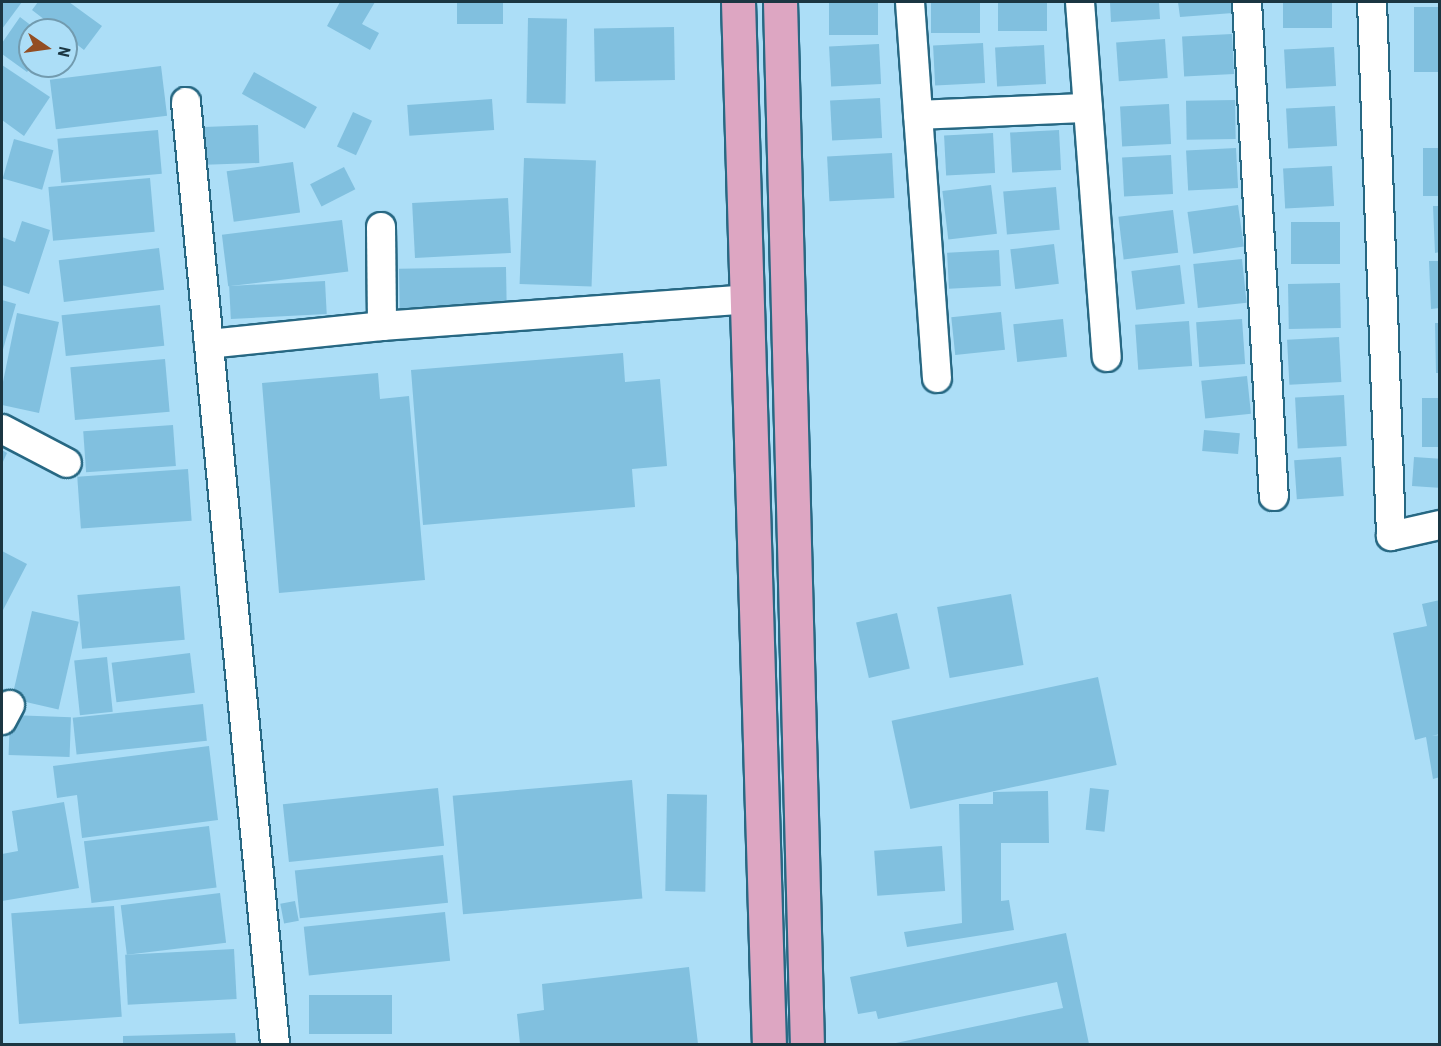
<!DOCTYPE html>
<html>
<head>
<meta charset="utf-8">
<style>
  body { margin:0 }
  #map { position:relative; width:1441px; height:1046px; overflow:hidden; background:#acdef7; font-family:"Roboto Condensed",sans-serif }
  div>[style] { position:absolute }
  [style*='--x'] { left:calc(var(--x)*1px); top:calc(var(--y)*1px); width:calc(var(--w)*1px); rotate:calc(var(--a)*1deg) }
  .building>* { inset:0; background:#81c0df; transform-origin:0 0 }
  .roads { filter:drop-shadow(2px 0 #276883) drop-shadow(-2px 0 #276883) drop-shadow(0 2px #276883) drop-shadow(0 -2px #276883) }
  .minor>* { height:28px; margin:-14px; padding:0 14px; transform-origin:14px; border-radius:14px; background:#fff }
  .major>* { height:33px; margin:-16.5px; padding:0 16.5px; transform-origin:16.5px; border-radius:16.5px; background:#dda6c2 }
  span { translate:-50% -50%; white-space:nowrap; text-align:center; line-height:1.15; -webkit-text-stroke:4.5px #acdef7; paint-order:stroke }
  .frame { position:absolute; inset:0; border:3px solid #1b3642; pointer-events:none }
  .north { position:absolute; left:18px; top:18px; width:60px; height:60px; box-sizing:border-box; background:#acdef7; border:2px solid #729baf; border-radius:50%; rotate:103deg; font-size:16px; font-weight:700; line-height:24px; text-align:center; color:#1b3642 }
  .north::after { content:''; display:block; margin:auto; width:21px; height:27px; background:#934e23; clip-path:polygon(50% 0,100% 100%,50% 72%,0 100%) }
</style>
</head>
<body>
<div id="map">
  <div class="building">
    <div style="clip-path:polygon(2px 2px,22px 2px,2px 29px)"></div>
    <div style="clip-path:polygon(38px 2px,69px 2px,102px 26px,84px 50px,66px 36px,66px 30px,58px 30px,32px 10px)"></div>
    <div style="clip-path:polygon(340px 2px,375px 2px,362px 24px,379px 33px,370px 50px,327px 26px)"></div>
    <div style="left:457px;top:2px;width:46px;height:22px"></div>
    <div style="left:829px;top:2px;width:49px;height:33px"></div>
    <div style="left:931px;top:2px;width:49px;height:31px"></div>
    <div style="left:998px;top:2px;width:49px;height:29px"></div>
    <div style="clip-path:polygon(1110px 2px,1159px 2px,1160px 19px,1111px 22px)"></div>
    <div style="clip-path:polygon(1178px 2px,1233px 2px,1233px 13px,1180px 17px)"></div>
    <div style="left:1283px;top:2px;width:49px;height:26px"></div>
    <div style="left:1414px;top:7px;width:26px;height:65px"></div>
    <div style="clip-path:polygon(20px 17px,37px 30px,30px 30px,32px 66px,27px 72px,2px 54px,2px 43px)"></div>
    <div style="left:528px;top:18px;width:39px;height:85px;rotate:1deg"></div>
    <div style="left:674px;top:27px;width:53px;height:80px;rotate:89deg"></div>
    <div style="left:1232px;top:34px;width:40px;height:50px;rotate:87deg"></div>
    <div style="left:1165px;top:39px;width:39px;height:49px;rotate:86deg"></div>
    <div style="left:983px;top:43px;width:40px;height:50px;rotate:87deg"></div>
    <div style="left:879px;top:44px;width:40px;height:50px;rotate:87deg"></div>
    <div style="left:1044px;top:45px;width:39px;height:49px;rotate:87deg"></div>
    <div style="left:1334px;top:47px;width:39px;height:50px;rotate:87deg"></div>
    <div style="clip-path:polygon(2px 65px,50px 97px,24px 136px,2px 120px)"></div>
    <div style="left:161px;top:66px;width:50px;height:112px;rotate:83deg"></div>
    <div style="left:254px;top:72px;width:72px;height:25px;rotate:29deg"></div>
    <div style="left:880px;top:98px;width:40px;height:50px;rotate:87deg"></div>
    <div style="left:492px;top:99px;width:31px;height:85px;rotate:86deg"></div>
    <div style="left:1235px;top:100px;width:39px;height:49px;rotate:89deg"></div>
    <div style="left:1169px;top:104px;width:40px;height:49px;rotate:87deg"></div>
    <div style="left:1335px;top:106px;width:40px;height:49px;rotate:87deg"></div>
    <div style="left:353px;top:112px;width:21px;height:38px;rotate:25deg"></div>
    <div style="left:258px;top:125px;width:38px;height:54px;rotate:88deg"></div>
    <div style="left:158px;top:130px;width:44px;height:101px;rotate:85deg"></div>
    <div style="left:1059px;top:130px;width:40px;height:49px;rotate:87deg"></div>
    <div style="left:993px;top:133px;width:40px;height:49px;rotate:87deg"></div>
    <div style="left:14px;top:139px;width:41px;height:41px;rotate:16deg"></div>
    <div style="left:1236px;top:148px;width:40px;height:50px;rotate:87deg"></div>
    <div style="left:1440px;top:148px;width:48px;height:17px;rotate:90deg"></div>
    <div style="left:892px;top:153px;width:45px;height:65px;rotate:87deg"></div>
    <div style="left:1171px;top:155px;width:39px;height:49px;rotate:87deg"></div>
    <div style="left:524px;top:158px;width:72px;height:126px;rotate:2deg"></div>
    <div style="left:293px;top:162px;width:51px;height:67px;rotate:82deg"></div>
    <div style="left:1332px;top:166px;width:40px;height:49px;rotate:87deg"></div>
    <div style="left:344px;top:167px;width:25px;height:38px;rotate:63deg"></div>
    <div style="left:150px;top:178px;width:54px;height:102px;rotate:85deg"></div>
    <div style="left:991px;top:185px;width:49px;height:49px;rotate:83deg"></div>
    <div style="left:1056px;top:187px;width:43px;height:53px;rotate:85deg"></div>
    <div style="left:508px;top:198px;width:55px;height:96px;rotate:87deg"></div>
    <div style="left:1238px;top:205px;width:42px;height:51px;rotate:82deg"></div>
    <div style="clip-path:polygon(1433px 206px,1440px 206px,1440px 252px,1435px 253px)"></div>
    <div style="left:1173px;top:210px;width:43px;height:55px;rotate:83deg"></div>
    <div style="left:342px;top:220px;width:52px;height:121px;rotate:83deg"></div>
    <div style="clip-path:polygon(22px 221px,50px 230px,29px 294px,2px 285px,2px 237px,15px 242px)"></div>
    <div style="left:1291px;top:222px;width:49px;height:42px"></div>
    <div style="left:1054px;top:244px;width:40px;height:44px;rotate:83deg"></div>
    <div style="left:159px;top:248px;width:42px;height:101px;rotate:83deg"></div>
    <div style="left:999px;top:250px;width:36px;height:52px;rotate:87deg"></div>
    <div style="left:1242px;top:259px;width:44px;height:49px;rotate:84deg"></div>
    <div style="clip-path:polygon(1429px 261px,1440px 261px,1440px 308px,1431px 309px)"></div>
    <div style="left:1180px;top:265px;width:39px;height:49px;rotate:83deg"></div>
    <div style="left:506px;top:267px;width:49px;height:107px;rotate:89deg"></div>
    <div style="left:325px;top:281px;width:33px;height:96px;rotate:87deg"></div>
    <div style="left:1340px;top:283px;width:45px;height:52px;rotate:89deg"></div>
    <div style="clip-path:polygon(2px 300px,16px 304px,2px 353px)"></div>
    <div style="left:160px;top:305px;width:41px;height:99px;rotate:84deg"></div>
    <div style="left:1001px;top:312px;width:38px;height:50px;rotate:84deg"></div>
    <div style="clip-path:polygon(17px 313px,59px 322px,39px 413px,2px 405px,2px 387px)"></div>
    <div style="left:1063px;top:319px;width:38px;height:50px;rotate:84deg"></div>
    <div style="left:1242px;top:319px;width:45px;height:46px;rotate:86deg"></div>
    <div style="left:1189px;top:321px;width:45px;height:54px;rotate:86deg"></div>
    <div style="clip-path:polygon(1435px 323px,1440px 323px,1440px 373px,1436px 373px)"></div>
    <div style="left:1339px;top:337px;width:45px;height:52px;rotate:87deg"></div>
    <div style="clip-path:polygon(623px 353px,625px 382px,660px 379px,667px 466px,632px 469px,635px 507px,423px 525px,411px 370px)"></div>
    <div style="left:165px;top:359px;width:53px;height:95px;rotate:85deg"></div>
    <div style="clip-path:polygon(378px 373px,380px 399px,409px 396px,425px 580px,279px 593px,262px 383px)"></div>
    <div style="left:1247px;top:376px;width:38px;height:46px;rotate:84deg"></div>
    <div style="left:1344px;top:395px;width:51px;height:49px;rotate:87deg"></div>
    <div style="left:1440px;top:398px;width:49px;height:18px;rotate:90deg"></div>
    <div style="left:173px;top:425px;width:41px;height:90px;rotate:86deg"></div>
    <div style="left:1204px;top:430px;width:36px;height:21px;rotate:5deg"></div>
    <div style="clip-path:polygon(2px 450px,7px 453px,2px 464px)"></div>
    <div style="left:1341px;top:457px;width:39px;height:47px;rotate:86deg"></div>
    <div style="left:1414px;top:457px;width:26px;height:29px;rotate:4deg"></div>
    <div style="left:188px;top:469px;width:52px;height:111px;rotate:86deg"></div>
    <div style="clip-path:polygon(2px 551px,27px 564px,2px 612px)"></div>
    <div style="left:180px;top:586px;width:54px;height:103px;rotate:85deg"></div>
    <div style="left:1011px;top:594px;width:72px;height:75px;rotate:80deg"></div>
    <div style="clip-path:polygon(1440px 600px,1440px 734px,1432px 736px,1440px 735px,1440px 777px,1433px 779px,1426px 737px,1415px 740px,1393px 633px,1427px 626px,1422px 604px)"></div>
    <div style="left:32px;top:611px;width:48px;height:90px;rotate:13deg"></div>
    <div style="left:897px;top:613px;width:57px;height:42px;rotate:77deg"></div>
    <div style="left:190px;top:653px;width:40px;height:79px;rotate:83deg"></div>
    <div style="left:107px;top:657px;width:55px;height:33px;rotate:84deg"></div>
    <div style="left:1098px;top:677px;width:90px;height:211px;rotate:78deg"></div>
    <div style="left:203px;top:704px;width:37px;height:131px;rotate:84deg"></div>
    <div style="left:10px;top:715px;width:61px;height:40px;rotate:2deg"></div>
    <div style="clip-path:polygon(209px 746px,218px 820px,82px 838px,77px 795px,57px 798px,53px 766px)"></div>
    <div style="left:632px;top:780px;width:119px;height:180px;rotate:85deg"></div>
    <div style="left:438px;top:788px;width:58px;height:156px;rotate:84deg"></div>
    <div style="left:1090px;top:788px;width:19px;height:42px;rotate:6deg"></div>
    <div style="clip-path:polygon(1048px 791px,1049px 843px,1001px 843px,1001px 901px,1009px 900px,1014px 930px,907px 947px,904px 932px,962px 923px,959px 804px,993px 804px,993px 792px)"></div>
    <div style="left:667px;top:794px;width:40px;height:97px;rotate:1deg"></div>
    <div style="clip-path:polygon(64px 802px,79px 888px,2px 901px,2px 854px,18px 851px,12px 811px)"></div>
    <div style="left:209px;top:826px;width:62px;height:126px;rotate:83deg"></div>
    <div style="left:942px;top:846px;width:45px;height:68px;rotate:86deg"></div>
    <div style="left:443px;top:855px;width:48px;height:149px;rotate:84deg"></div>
    <div style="left:220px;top:893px;width:50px;height:100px;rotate:83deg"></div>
    <div style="left:295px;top:901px;width:20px;height:15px;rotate:79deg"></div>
    <div style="left:114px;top:906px;width:111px;height:103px;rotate:86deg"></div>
    <div style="left:445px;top:912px;width:49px;height:142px;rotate:84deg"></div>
    <div style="clip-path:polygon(1066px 933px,1089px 1044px,891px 1044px,1063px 1008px,1057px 982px,878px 1019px,876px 1011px,858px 1014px,850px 977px)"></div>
    <div style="left:234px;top:949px;width:50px;height:109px;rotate:87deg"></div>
    <div style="clip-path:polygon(689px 967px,698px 1044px,520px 1044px,517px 1014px,544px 1010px,542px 984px)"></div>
    <div style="left:309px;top:995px;width:83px;height:39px"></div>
    <div style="clip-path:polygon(235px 1033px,236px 1044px,123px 1044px,123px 1036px)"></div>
  </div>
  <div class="roads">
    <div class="minor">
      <div style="--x:910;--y:2;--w:377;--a:85.9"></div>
      <div style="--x:1080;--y:2;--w:356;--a:85.7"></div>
      <div style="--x:1247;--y:2;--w:495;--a:86.9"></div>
      <div style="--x:1372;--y:2;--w:534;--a:87.96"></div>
      <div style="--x:1391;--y:536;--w:50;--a:-12.7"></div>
      <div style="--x:186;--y:102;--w:946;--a:84.6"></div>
      <div style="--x:918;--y:115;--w:170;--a:-2.4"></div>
      <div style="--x:381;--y:227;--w:99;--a:89.4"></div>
      <div style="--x:209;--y:344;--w:174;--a:-5.9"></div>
      <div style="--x:382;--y:326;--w:366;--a:-4.2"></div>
      <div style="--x:2;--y:429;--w:73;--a:27.6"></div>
      <div style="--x:2;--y:720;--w:17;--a:-62"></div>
    </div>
    <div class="major">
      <div style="--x:738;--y:2;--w:1042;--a:88.3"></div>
      <div style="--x:780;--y:2;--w:1042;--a:88.52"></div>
    </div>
  </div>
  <div class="frame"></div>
  <div class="north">N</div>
</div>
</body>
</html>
